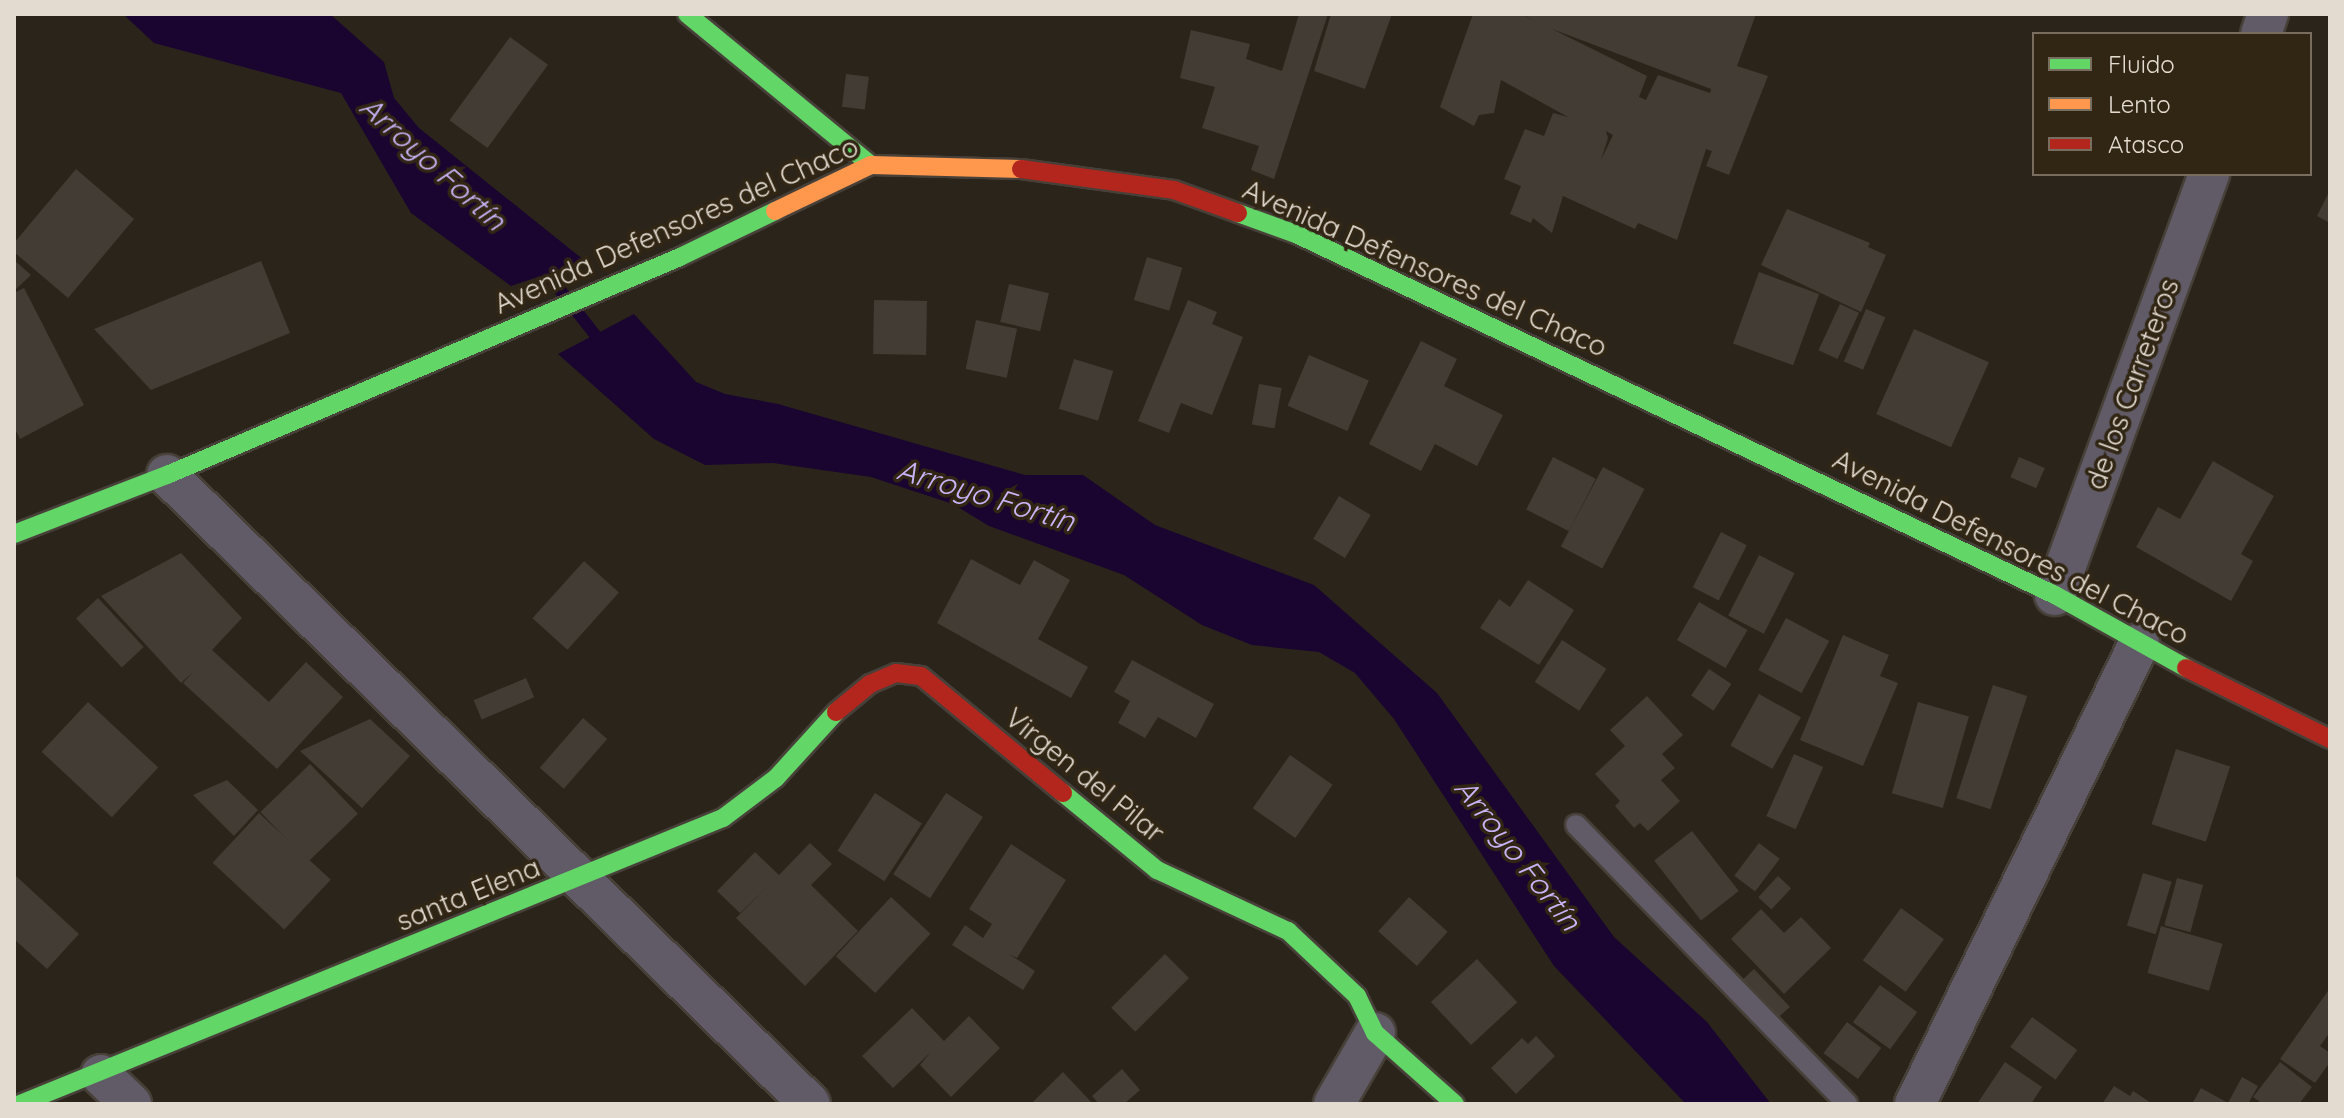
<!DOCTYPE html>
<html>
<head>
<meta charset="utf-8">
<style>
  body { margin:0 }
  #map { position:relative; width:2344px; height:1118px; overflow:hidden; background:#2b241a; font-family:Quicksand,sans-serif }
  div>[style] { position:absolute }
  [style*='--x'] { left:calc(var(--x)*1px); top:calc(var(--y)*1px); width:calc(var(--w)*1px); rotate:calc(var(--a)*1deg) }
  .water>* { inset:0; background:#1a0430 }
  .stream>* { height:12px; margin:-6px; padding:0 6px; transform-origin:6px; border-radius:6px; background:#1a0430 }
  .building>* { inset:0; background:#423c34; transform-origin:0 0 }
  .roads { filter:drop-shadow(2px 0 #474039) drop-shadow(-2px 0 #474039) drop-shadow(0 2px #474039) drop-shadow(0 -2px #474039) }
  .lane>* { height:20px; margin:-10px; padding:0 10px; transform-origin:10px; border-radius:10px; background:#605b66 }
  .street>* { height:40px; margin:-20px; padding:0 20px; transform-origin:20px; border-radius:20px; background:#605b66 }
  .fast>* { height:18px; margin:-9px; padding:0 9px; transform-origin:9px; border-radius:9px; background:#63d668 }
  .slow>* { height:18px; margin:-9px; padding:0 9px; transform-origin:9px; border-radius:9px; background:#ff974d }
  .jam>* { height:18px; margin:-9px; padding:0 9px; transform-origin:9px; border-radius:9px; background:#b3261e }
  span { translate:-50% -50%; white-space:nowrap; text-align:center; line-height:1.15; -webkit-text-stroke:7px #312514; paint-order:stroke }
  .street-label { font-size:28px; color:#e3dbd0 }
  .water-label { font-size:30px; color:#c9b4f8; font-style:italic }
  .frame { position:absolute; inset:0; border:16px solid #e3dbd0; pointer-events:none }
  .legend { position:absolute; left:2032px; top:32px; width:280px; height:144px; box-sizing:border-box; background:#312514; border:2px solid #786e5f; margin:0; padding:10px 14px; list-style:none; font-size:24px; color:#e3dbd0 }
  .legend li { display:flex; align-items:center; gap:16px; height:40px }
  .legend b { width:40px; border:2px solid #786e5f }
</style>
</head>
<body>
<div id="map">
  <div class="water">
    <div style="clip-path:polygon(123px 14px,330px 14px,384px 62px,394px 98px,419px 128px,585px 261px,511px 286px,411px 213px,341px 93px,154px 43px)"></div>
    <div style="clip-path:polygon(634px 314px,696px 382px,725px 394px,778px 404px,1025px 475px,1083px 475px,1155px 525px,1314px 585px,1437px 693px,1614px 937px,1707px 1022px,1771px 1104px,1686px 1104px,1554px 966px,1394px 719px,1355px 673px,1319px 652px,1252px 645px,1202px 625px,1124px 575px,989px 526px,953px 504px,871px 477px,773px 463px,705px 465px,654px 439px,558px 354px)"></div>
  </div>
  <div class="stream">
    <div style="--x:538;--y:262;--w:105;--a:51.9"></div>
  </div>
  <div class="building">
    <div style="clip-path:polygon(1299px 14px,1328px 14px,1274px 179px,1251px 170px,1259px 146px,1202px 128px,1215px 87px,1180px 78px,1191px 30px,1250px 44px,1246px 59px,1282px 71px)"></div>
    <div style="clip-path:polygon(1331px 14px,1392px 14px,1365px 89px,1314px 71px)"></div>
    <div style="clip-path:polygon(evenodd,1473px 14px,1522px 14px,1535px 22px,1523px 14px,1756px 14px,1737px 66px,1768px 76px,1729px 175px,1706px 166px,1712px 151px,1706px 149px,1677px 240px,1638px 223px,1635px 229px,1563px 196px,1552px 233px,1533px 218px,1531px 223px,1510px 214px,1521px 186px,1504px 179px,1525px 129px,1544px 136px,1553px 113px,1568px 117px,1501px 80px,1494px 113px,1479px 115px,1474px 126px,1440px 107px,1473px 14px,1552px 29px,1711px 89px,1710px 93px,1658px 75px,1646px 100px,1639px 97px,1647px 76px,1552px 29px,1473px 14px,1606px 131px,1613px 135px,1601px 160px,1608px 138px,1606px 131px)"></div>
    <div style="left:510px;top:37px;width:47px;height:103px;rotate:36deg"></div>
    <div style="left:846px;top:74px;width:23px;height:33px;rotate:7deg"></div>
    <div style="clip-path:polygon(76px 169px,134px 219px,68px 298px,14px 252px,14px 243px)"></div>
    <div style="clip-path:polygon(2330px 190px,2330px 223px,2317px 216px)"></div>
    <div style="clip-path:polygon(1787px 209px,1870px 243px,1868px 247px,1886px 255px,1861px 312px,1761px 265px)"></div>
    <div style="left:1147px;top:257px;width:37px;height:45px;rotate:17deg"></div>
    <div style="clip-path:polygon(14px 260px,31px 275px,14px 291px)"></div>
    <div style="clip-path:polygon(261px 261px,290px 333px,151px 390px,94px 329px)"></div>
    <div style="left:1759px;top:272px;width:64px;height:76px;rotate:20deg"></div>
    <div style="left:1009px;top:284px;width:41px;height:39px;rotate:13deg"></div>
    <div style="clip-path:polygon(24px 288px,84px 405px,20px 439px,14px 427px,14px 293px)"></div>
    <div style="left:874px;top:300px;width:53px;height:54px;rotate:1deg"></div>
    <div style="clip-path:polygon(1188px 300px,1217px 312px,1212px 324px,1243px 337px,1212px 415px,1181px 403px,1169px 433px,1138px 421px)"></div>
    <div style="left:1840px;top:304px;width:21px;height:51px;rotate:25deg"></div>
    <div style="left:1866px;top:309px;width:21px;height:57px;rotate:23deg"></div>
    <div style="left:976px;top:320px;width:42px;height:50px;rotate:12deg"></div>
    <div style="left:1914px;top:329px;width:82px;height:93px;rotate:24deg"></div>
    <div style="clip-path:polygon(1421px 341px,1457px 359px,1444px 386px,1503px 415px,1477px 466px,1435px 444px,1421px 471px,1369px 444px)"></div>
    <div style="left:1309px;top:355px;width:65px;height:55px;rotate:23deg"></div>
    <div style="left:1074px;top:359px;width:41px;height:52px;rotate:17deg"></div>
    <div style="left:1259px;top:384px;width:23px;height:41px;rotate:10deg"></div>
    <div style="left:1553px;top:457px;width:48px;height:59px;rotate:27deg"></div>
    <div style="left:2019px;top:457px;width:28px;height:22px;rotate:23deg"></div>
    <div style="clip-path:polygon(2213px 461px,2274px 496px,2241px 554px,2253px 561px,2231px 601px,2136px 547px,2158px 507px,2180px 519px)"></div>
    <div style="left:1603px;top:467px;width:47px;height:90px;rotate:28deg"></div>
    <div style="left:1339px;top:496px;width:37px;height:50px;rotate:31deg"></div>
    <div style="left:1721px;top:532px;width:29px;height:62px;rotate:27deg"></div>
    <div style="clip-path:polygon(181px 553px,242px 618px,212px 650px,269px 702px,306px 662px,343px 697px,277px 769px,183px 683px,193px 672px,181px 683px,101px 596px)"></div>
    <div style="left:1759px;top:555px;width:40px;height:68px;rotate:27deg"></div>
    <div style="clip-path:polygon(971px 559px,1020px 585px,1034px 560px,1070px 580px,1038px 639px,1088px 667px,1071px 698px,937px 623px)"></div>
    <div style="left:584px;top:561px;width:47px;height:77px;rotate:42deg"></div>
    <div style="clip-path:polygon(1528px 580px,1574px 610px,1539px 665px,1480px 628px,1499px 599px,1510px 607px)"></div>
    <div style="left:98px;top:598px;width:67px;height:30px;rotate:47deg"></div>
    <div style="left:1699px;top:602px;width:56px;height:44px;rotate:30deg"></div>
    <div style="left:1786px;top:618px;width:49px;height:59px;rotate:28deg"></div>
    <div style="clip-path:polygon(1843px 635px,1889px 655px,1880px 676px,1898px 683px,1863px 766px,1800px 740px)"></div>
    <div style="left:1562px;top:640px;width:53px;height:50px;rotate:33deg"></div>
    <div style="clip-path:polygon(1132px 660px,1214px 704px,1196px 738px,1158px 717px,1145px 738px,1118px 723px,1130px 701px,1114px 692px)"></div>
    <div style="left:1709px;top:669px;width:27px;height:32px;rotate:34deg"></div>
    <div style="left:526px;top:678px;width:21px;height:57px;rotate:67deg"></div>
    <div style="left:1993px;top:685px;width:36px;height:119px;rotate:18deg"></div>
    <div style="left:1759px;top:694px;width:48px;height:59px;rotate:29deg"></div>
    <div style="clip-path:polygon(1647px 696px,1683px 735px,1662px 754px,1675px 768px,1661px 780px,1680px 801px,1648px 831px,1640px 823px,1634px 828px,1615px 806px,1620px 801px,1595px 774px,1625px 746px,1610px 730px)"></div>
    <div style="left:88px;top:702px;width:96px;height:68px;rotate:43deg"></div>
    <div style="left:1918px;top:702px;width:53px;height:95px;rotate:16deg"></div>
    <div style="left:583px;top:718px;width:32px;height:66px;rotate:41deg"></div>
    <div style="clip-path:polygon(370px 719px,410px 756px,362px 808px,300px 751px)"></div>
    <div style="left:2176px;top:749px;width:57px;height:79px;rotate:18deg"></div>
    <div style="left:1794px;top:754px;width:32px;height:68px;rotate:24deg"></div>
    <div style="left:1290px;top:755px;width:52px;height:65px;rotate:35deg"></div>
    <div style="left:310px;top:764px;width:69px;height:69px;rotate:46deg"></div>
    <div style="clip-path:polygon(227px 780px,258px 810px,234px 836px,193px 795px)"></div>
    <div style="left:875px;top:793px;width:56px;height:69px;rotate:33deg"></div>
    <div style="left:946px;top:793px;width:44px;height:97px;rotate:33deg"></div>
    <div style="left:259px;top:813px;width:98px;height:68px;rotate:43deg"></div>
    <div style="left:1692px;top:831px;width:76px;height:48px;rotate:52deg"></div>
    <div style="clip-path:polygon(810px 843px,832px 864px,811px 885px,858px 931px,805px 986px,736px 918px,766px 888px,740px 913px,717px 891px,755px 852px,779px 875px)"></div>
    <div style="left:1759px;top:843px;width:26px;height:41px;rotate:37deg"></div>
    <div style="clip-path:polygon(1011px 844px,1066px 880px,1017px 958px,1009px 954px,1035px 971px,1023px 990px,952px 945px,965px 925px,983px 938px,992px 924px,969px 909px)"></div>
    <div style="left:2143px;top:873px;width:30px;height:55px;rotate:17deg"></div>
    <div style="clip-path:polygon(16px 876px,79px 934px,47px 969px,14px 939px)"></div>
    <div style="left:1778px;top:876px;width:18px;height:29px;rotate:43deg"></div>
    <div style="left:2177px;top:878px;width:27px;height:49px;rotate:15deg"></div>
    <div style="left:891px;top:897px;width:54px;height:81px;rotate:43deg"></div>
    <div style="left:1409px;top:897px;width:52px;height:46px;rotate:42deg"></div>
    <div style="left:1901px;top:908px;width:53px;height:65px;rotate:36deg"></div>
    <div style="clip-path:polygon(1761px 909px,1784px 933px,1801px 917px,1831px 948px,1784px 994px,1731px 939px)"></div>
    <div style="left:2161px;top:926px;width:64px;height:49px;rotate:16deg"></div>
    <div style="left:1165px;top:954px;width:34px;height:76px;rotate:45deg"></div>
    <div style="left:1477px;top:959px;width:59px;height:63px;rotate:47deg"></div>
    <div style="clip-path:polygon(1754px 969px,1790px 1007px,1773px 1022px,1740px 982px)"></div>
    <div style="left:1880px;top:985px;width:46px;height:46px;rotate:36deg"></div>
    <div style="clip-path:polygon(2330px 988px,2330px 1032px,2320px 1046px,2330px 1053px,2330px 1062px,2315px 1083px,2280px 1059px)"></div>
    <div style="clip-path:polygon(912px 1008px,944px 1041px,969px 1016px,1000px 1048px,951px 1097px,920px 1065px,931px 1052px,893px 1088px,862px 1056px)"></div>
    <div style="left:2032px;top:1017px;width:56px;height:37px;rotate:36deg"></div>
    <div style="left:1847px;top:1022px;width:43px;height:39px;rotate:37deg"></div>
    <div style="clip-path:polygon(1536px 1036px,1555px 1056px,1516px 1094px,1491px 1068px,1522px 1038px,1528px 1044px)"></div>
    <div style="clip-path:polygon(2005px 1062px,2042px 1087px,2031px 1104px,1977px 1104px)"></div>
    <div style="clip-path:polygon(2280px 1062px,2312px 1087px,2299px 1104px,2263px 1104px,2253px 1097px)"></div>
    <div style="clip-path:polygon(1122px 1069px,1140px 1090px,1124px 1104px,1099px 1104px,1092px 1096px)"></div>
    <div style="clip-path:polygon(1063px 1072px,1093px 1104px,1031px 1104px)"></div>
    <div style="clip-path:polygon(2242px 1077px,2258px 1086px,2248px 1104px,2192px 1104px,2201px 1088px,2228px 1103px)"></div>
    <div style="clip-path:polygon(2114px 1086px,2130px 1096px,2133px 1091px,2153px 1104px,2102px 1104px)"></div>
  </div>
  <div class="roads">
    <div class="lane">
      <div style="--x:1576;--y:825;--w:389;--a:45.8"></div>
    </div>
    <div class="street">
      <div style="--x:2261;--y:34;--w:21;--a:-71"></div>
      <div style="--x:167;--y:475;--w:899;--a:44.37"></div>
      <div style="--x:2055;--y:595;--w:448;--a:-69.9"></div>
      <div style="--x:101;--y:1075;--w:42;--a:44"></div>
      <div style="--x:1334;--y:1104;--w:82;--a:-60"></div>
      <div style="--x:1915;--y:1104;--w:512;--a:-64.04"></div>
    </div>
    <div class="fast">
      <div style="--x:687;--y:14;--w:238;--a:39.4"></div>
      <div style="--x:1238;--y:213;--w:62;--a:19.9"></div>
      <div style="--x:1296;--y:234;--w:840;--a:25.44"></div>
      <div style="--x:2055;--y:595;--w:150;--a:29.1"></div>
      <div style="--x:14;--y:534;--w:164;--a:-21.1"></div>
      <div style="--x:167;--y:475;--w:557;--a:-23.02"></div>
      <div style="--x:680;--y:257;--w:106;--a:-25.8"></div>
      <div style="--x:1063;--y:793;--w:122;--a:39.3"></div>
      <div style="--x:1157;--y:870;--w:145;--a:25"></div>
      <div style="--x:1288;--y:931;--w:95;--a:43.3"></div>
      <div style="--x:1357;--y:996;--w:41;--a:64.1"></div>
      <div style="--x:1375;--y:1033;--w:107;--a:41.6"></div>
      <div style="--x:20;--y:1104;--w:759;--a:-22.14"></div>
      <div style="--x:723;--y:818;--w:66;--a:-37"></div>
      <div style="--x:776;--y:778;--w:89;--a:-47.7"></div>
    </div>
    <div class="slow">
      <div style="--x:775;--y:211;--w:106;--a:-25.6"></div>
      <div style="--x:871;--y:165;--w:150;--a:1.5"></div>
    </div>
    <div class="jam">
      <div style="--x:1021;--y:169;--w:154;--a:7.8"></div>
      <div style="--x:1174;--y:190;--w:68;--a:19.8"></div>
      <div style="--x:2186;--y:668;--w:161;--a:26.2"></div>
      <div style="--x:836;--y:712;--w:44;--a:-39.5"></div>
      <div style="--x:870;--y:684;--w:28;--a:-23"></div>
      <div style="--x:896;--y:673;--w:25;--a:7"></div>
      <div style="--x:921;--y:676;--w:184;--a:39.5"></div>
    </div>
  </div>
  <div class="street-label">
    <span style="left:676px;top:225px;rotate:-24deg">Avenida Defensores del Chaco</span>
    <span style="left:1425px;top:268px;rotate:24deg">Avenida Defensores del Chaco</span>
    <span style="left:2132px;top:384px;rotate:-70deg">de los Carreteros</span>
    <span style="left:2011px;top:547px;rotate:27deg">Avenida Defensores del Chaco</span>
    <span style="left:1085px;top:775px;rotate:39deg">Virgen del Pilar</span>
    <span style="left:468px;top:894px;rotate:-22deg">santa Elena</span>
  </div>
  <div class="water-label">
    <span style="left:433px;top:163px;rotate:42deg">Arroyo Fortín</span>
    <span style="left:986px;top:495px;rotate:17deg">Arroyo Fortín</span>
    <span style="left:1518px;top:854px;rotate:52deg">Arroyo Fortín</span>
  </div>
  <div class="frame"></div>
  <ul class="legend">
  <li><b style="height:10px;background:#63d668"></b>Fluido</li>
  <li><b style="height:10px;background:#ff974d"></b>Lento</li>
  <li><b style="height:10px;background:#b3261e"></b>Atasco</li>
  </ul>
</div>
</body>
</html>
